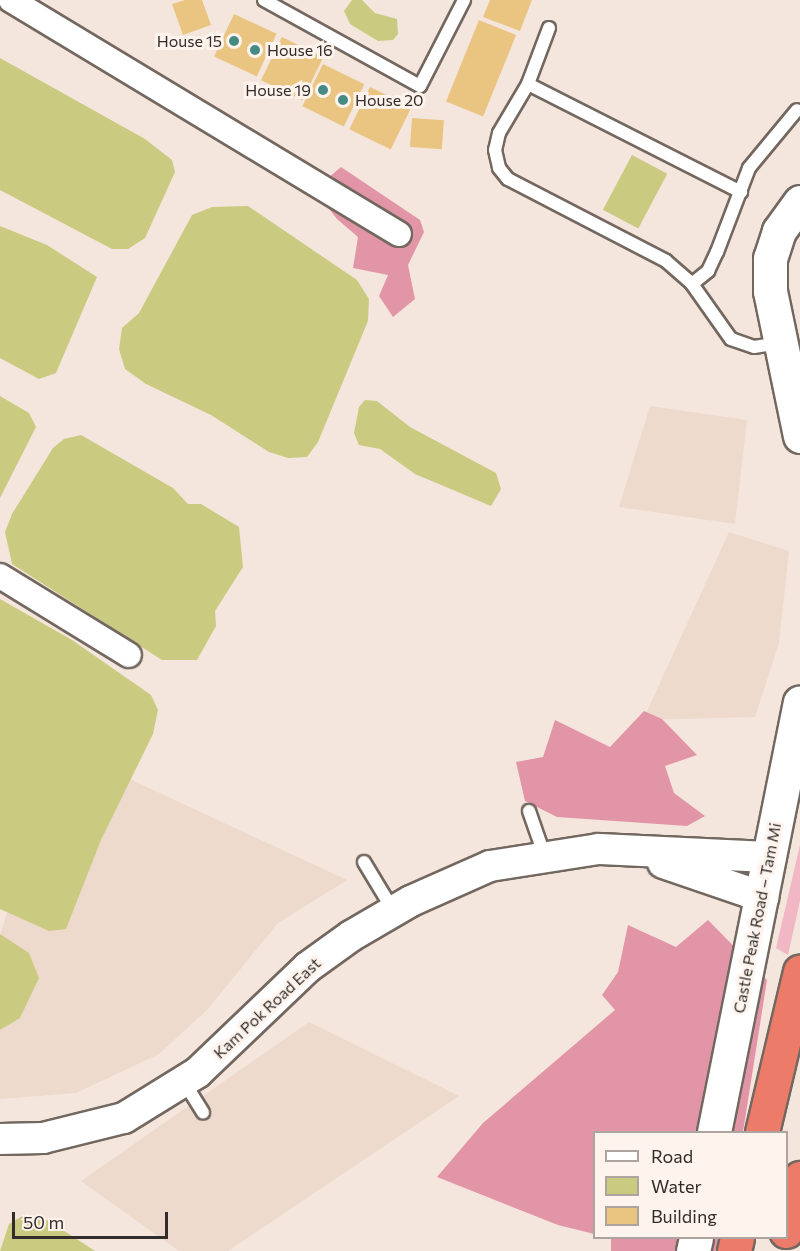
<!DOCTYPE html>
<html>
<head>
<meta charset="utf-8">
<style>
  body { margin:0 }
  #map { position:relative; width:800px; height:1251px; overflow:hidden; background:#f4e6dd; font-family:Commissioner,sans-serif }
  div>[style] { position:absolute }
  [style*='--x'] { left:calc(var(--x)*1px); top:calc(var(--y)*1px); width:calc(var(--w)*1px); rotate:calc(var(--a)*1deg) }
  .built>* { inset:0; background:#eed9cd }
  .green>* { inset:0; background:#f1b7c4 }
  .forest>* { inset:0; background:#e295a7; transform-origin:0 0 }
  .water>* { inset:0; background:#cbca81; transform-origin:0 0 }
  .building>* { inset:0; background:#eac582; transform-origin:0 0 }
  .roads { filter:drop-shadow(2px 0 #736860) drop-shadow(-2px 0 #736860) drop-shadow(0 2px #736860) drop-shadow(0 -2px #736860) }
  .service>* { height:12px; margin:-6px; padding:0 6px; transform-origin:6px; border-radius:6px; background:#fff }
  .minor>* { height:24px; margin:-12px; padding:0 12px; transform-origin:12px; border-radius:12px; background:#fff }
  .tertiary>* { height:30px; margin:-15px; padding:0 15px; transform-origin:15px; border-radius:15px; background:#fff }
  .secondary>* { height:33px; margin:-16.5px; padding:0 16.5px; transform-origin:16.5px; border-radius:16.5px; background:#fff }
  .motorway>* { height:33px; margin:-16.5px; padding:0 16.5px; transform-origin:16.5px; border-radius:16.5px; background:#ed7b69 }
  .dots>* { width:16px; height:16px; translate:-50% -50%; box-sizing:border-box; border:3px solid #fff4ed; border-radius:50% }
  span { translate:-50% -50%; white-space:nowrap; text-align:center; line-height:1.15; -webkit-text-stroke:6px #fff4ed; paint-order:stroke }
  .poi-label { font-size:16px; color:#322d2a }
  .right { translate:-100% -50%; text-align:right }
  .left { translate:0 -50%; text-align:left }
  .street-label { font-size:16px; color:#322d2a }
  .legend { position:absolute; left:593px; top:1131px; width:195px; height:108px; box-sizing:border-box; background:#fff4ed; border:2px solid #ada49f; margin:0; padding:8px 10px; list-style:none; font-size:18px; color:#322d2a }
  .legend li { display:flex; align-items:center; gap:12px; height:30px }
  .legend b { width:30px; border:2px solid #ada49f }
  .scale { position:absolute; left:12px; top:1212px; width:156px; height:27px; box-sizing:border-box; border:3px solid #322d2a; border-top:0; padding-left:8px; font-size:18px; line-height:21px; white-space:nowrap; color:#322d2a; -webkit-text-stroke:4px #fff4ed; paint-order:stroke }
</style>
</head>
<body>
<div id="map">
  <div class="built">
    <div style="clip-path:polygon(650px 406px,747px 420px,735px 524px,619px 507px)"></div>
    <div style="clip-path:polygon(729px 532px,789px 551px,779px 643px,755px 717px,643px 720px)"></div>
    <div style="clip-path:polygon(78px 755px,347px 880px,278px 923px,207px 1010px,159px 1054px,76px 1093px,0 1099px,0 935px,32px 834px)"></div>
    <div style="clip-path:polygon(309px 1022px,459px 1096px,228px 1251px,179px 1251px,81px 1181px)"></div>
  </div>
  <div class="green">
    <div style="clip-path:polygon(800px 845px,800px 901px,788px 955px,776px 948px)"></div>
  </div>
  <div class="forest">
    <div style="clip-path:polygon(341px 167px,420px 220px,424px 232px,408px 265px,415px 299px,393px 317px,379px 296px,388px 275px,353px 268px,358px 237px,337px 219px,314px 190px)"></div>
    <div style="clip-path:polygon(644px 711px,662px 719px,697px 755px,665px 766px,674px 793px,705px 816px,687px 826px,557px 817px,525px 801px,516px 762px,543px 757px,555px 720px,610px 747px)"></div>
    <div style="clip-path:polygon(708px 920px,767px 980px,743px 1132px,594px 1132px,594px 1234px,558px 1225px,437px 1177px,483px 1123px,615px 1010px,602px 995px,618px 972px,628px 925px,676px 947px)"></div>
    <div style="left:611px;top:1238px;width:113px;height:13px"></div>
  </div>
  <div class="water">
    <div style="clip-path:polygon(352px 0,362px 0,375px 13px,397px 19px,398px 34px,393px 40px,378px 41px,350px 24px,344px 11px)"></div>
    <div style="clip-path:polygon(0 58px,145px 139px,172px 160px,175px 172px,145px 238px,128px 249px,112px 249px,0 190px)"></div>
    <div style="left:632px;top:155px;width:40px;height:62px;rotate:28deg"></div>
    <div style="clip-path:polygon(248px 206px,357px 280px,369px 299px,368px 321px,318px 442px,307px 457px,288px 458px,269px 452px,211px 415px,146px 384px,125px 369px,119px 349px,122px 328px,139px 313px,192px 215px,212px 207px)"></div>
    <div style="clip-path:polygon(0 226px,47px 245px,97px 277px,56px 373px,39px 379px,0 358px)"></div>
    <div style="clip-path:polygon(0 396px,29px 413px,36px 427px,0 498px)"></div>
    <div style="clip-path:polygon(365px 400px,377px 401px,410px 427px,496px 473px,501px 489px,491px 506px,415px 474px,380px 449px,359px 445px,354px 433px,359px 407px)"></div>
    <div style="clip-path:polygon(81px 435px,173px 488px,188px 504px,201px 504px,239px 527px,243px 567px,215px 611px,216px 626px,197px 660px,162px 660px,12px 564px,5px 532px,12px 514px,53px 448px,64px 439px)"></div>
    <div style="clip-path:polygon(0 599px,72px 640px,151px 695px,158px 710px,153px 734px,101px 840px,66px 929px,49px 931px,0 909px)"></div>
    <div style="clip-path:polygon(0 934px,29px 953px,39px 978px,20px 1018px,0 1030px)"></div>
    <div style="clip-path:polygon(24px 1215px,49px 1221px,95px 1251px,0 1251px,9px 1224px)"></div>
  </div>
  <div class="building">
    <div style="clip-path:polygon(185px 0,202px 0,211px 25px,183px 35px,172px 4px)"></div>
    <div style="clip-path:polygon(490px 0,532px 0,520px 31px,483px 17px)"></div>
    <div style="left:234px;top:14px;width:47px;height:47px;rotate:25deg"></div>
    <div style="left:479px;top:20px;width:40px;height:88px;rotate:22deg"></div>
    <div style="left:282px;top:37px;width:46px;height:48px;rotate:26deg"></div>
    <div style="left:323px;top:64px;width:46px;height:47px;rotate:26deg"></div>
    <div style="left:370px;top:87px;width:46px;height:47px;rotate:26deg"></div>
    <div style="left:412px;top:118px;width:32px;height:29px;rotate:4deg"></div>
  </div>
  <div class="roads">
    <div class="service">
      <div style="--x:264;--y:0;--w:178;--a:28.9"></div>
      <div style="--x:420;--y:86;--w:97;--a:-62.9"></div>
      <div style="--x:549;--y:28;--w:60;--a:110.6"></div>
      <div style="--x:528;--y:84;--w:57;--a:120.6"></div>
      <div style="--x:499;--y:133;--w:17;--a:103"></div>
      <div style="--x:495;--y:150;--w:18;--a:77"></div>
      <div style="--x:499;--y:168;--w:14;--a:51"></div>
      <div style="--x:508;--y:179;--w:178;--a:27.4"></div>
      <div style="--x:666;--y:261;--w:35;--a:41"></div>
      <div style="--x:692;--y:284;--w:67;--a:54.7"></div>
      <div style="--x:731;--y:339;--w:24;--a:19"></div>
      <div style="--x:754;--y:347;--w:25;--a:-9"></div>
      <div style="--x:528;--y:84;--w:239;--a:26.9"></div>
      <div style="--x:692;--y:284;--w:21;--a:-39"></div>
      <div style="--x:708;--y:271;--w:21;--a:-65"></div>
      <div style="--x:717;--y:252;--w:90;--a:-69.1"></div>
      <div style="--x:749;--y:168;--w:75;--a:-50.4"></div>
      <div style="--x:529;--y:811;--w:46;--a:70.8"></div>
      <div style="--x:364;--y:862;--w:56;--a:58.9"></div>
      <div style="--x:184;--y:1082;--w:36;--a:58"></div>
    </div>
    <div class="minor">
      <div style="--x:11;--y:0;--w:453;--a:31.1"></div>
      <div style="--x:0;--y:576;--w:151;--a:31.5"></div>
    </div>
    <div class="tertiary">
      <div style="--x:663;--y:863;--w:106;--a:18.8"></div>
      <div style="--x:0;--y:1139;--w:43;--a:-1.3"></div>
      <div style="--x:43;--y:1138;--w:83;--a:-13.9"></div>
      <div style="--x:124;--y:1118;--w:86;--a:-31.7"></div>
      <div style="--x:197;--y:1073;--w:153;--a:-43.7"></div>
      <div style="--x:308;--y:967;--w:53;--a:-35.8"></div>
      <div style="--x:351;--y:936;--w:69;--a:-30.3"></div>
      <div style="--x:411;--y:901;--w:86;--a:-23.9"></div>
      <div style="--x:490;--y:866;--w:110;--a:-8.9"></div>
      <div style="--x:599;--y:849;--w:170;--a:2.7"></div>
    </div>
    <div class="secondary">
      <div style="--x:800;--y:202;--w:36;--a:126"></div>
      <div style="--x:779;--y:231;--w:28;--a:108"></div>
      <div style="--x:770;--y:258;--w:33;--a:90"></div>
      <div style="--x:770;--y:291;--w:148;--a:78.3"></div>
      <div style="--x:714;--y:1132;--w:438;--a:-78.7"></div>
      <div style="--x:693;--y:1251;--w:13;--a:-77"></div>
    </div>
    <div class="motorway">
      <div style="--x:762;--y:1132;--w:165;--a:-76.7"></div>
      <div style="--x:786;--y:1231;--w:55;--a:-75.2"></div>
      <div style="--x:734;--y:1251;--w:13;--a:-77"></div>
    </div>
  </div>
  <div class="dots">
    <div style="left:234px;top:41px;background:#458b83"></div>
    <div style="left:255px;top:50px;background:#458b83"></div>
    <div style="left:323px;top:90px;background:#458b83"></div>
    <div style="left:343px;top:100px;background:#458b83"></div>
  </div>
  <div class="poi-label">
    <span class="right" style="left:222px;top:41px">House 15</span>
    <span class="left" style="left:267px;top:50px">House 16</span>
    <span class="right" style="left:311px;top:90px">House 19</span>
    <span class="left" style="left:355px;top:100px">House 20</span>
  </div>
  <div class="street-label">
    <span style="left:757px;top:918px;rotate:-79deg">Castle Peak Road – Tam Mi</span>
    <span style="left:267px;top:1008px;rotate:-43deg">Kam Pok Road East</span>
  </div>
  <ul class="legend">
  <li><b style="height:8px;background:#fff"></b>Road</li>
  <li><b style="height:16px;background:#cbca81"></b>Water</li>
  <li><b style="height:16px;background:#eac582"></b>Building</li>
  </ul>
  <div class="scale">50 m</div>
</div>
</body>
</html>
